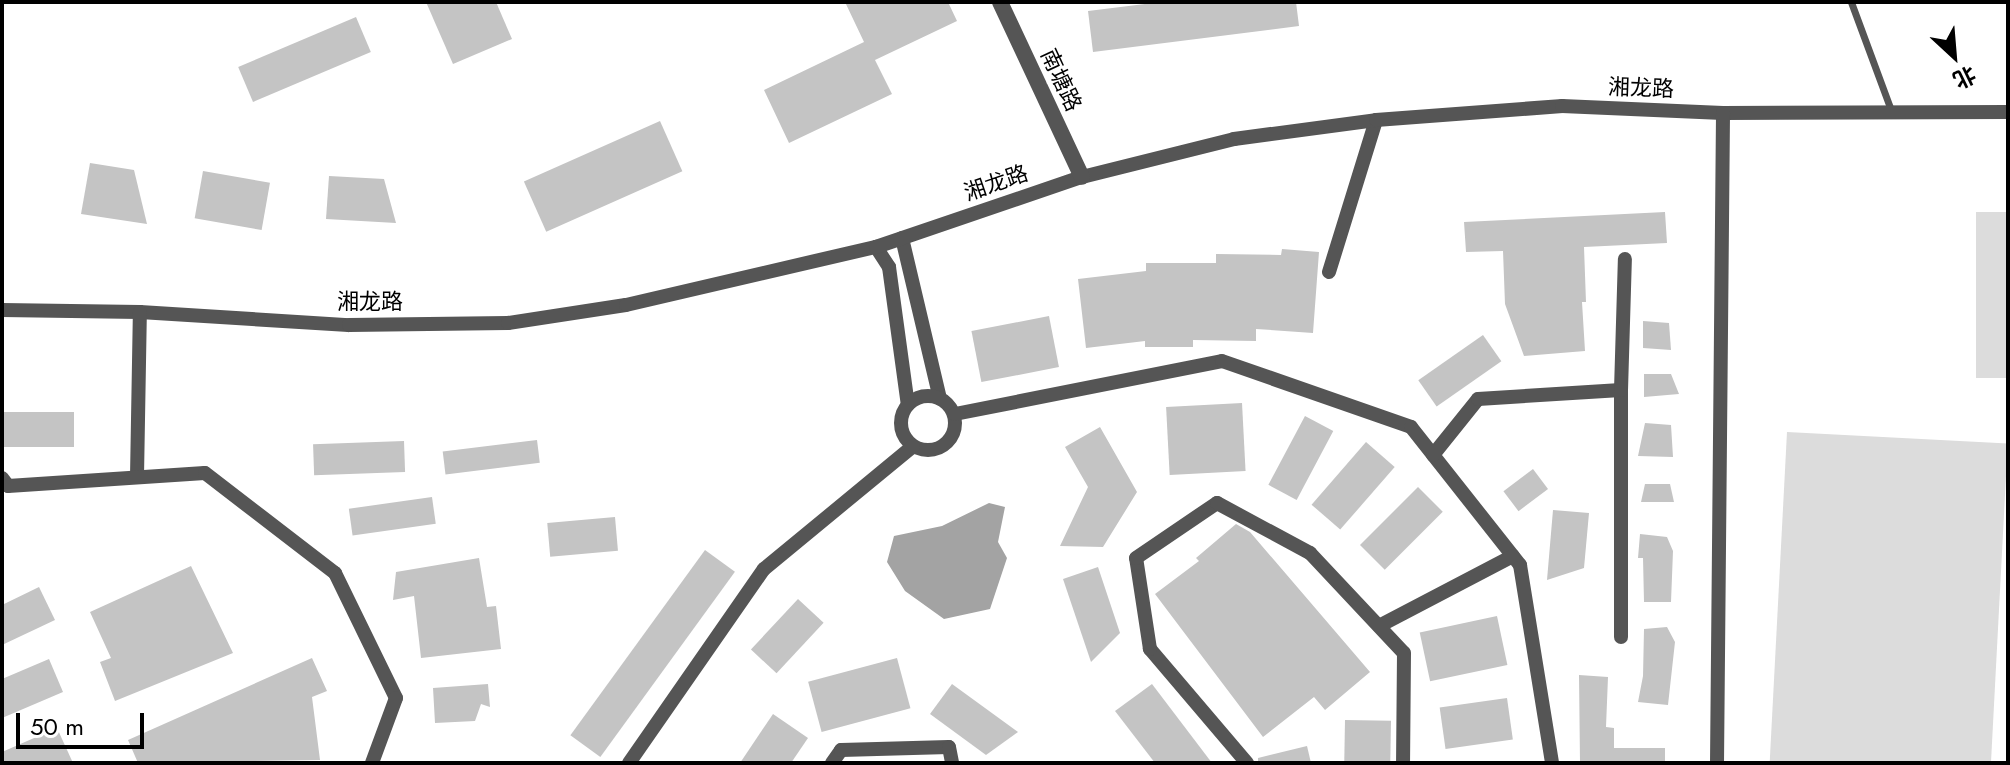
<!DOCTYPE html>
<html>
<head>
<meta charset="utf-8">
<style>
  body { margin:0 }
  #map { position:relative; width:2010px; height:765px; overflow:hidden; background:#fff; font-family:Jost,"Noto Sans SC",sans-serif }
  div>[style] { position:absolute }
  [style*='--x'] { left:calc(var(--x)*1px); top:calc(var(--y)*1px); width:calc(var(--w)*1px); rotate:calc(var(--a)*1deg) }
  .green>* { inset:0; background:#dcdcdc; transform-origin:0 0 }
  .water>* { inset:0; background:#a3a3a3 }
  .building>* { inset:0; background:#c4c4c4; transform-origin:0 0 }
  .service>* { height:7px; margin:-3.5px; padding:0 3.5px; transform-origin:3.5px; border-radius:3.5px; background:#555 }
  .minor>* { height:14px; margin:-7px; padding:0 7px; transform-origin:7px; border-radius:7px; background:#555 }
  .minor>.ring { margin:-7px; padding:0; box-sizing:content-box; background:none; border:14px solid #555; border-radius:50% }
  .tertiary>* { height:16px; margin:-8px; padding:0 8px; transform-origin:8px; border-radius:8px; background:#555 }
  span { translate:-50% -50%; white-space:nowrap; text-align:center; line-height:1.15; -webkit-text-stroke:7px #fff; paint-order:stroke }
  .street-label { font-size:22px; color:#000 }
  .frame { position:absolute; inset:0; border:4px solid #000; pointer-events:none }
  .north { position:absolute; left:1914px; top:16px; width:80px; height:80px; -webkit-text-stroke:6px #fff; paint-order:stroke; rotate:154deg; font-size:22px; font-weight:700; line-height:32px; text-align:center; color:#000 }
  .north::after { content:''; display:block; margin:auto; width:28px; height:36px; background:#000; clip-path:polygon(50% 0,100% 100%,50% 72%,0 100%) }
  .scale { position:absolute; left:16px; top:713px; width:128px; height:36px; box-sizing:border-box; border:4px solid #000; border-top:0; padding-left:10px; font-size:24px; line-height:28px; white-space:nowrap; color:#000; -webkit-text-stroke:6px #fff; paint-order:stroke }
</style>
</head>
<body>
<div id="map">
  <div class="green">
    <div style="left:2008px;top:212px;width:166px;height:32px;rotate:90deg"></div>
    <div style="left:1787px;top:432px;width:221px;height:331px;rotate:3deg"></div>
  </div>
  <div class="water">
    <div style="clip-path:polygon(989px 503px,1005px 507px,998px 542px,1007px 558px,990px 609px,944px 619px,905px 591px,887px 562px,894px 536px,942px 526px)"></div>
  </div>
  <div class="building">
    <div style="clip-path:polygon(426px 2px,496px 2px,512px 39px,453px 64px)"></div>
    <div style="clip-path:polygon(845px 2px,948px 2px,957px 21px,875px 60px,892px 94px,789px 143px,764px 90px,864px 42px)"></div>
    <div style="clip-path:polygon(1161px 2px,1296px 2px,1299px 26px,1093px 52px,1088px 11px)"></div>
    <div style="left:356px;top:17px;width:38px;height:128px;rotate:67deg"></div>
    <div style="left:660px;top:121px;width:55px;height:149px;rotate:66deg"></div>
    <div style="clip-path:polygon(90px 163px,134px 170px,147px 224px,81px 214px)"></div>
    <div style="left:203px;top:171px;width:68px;height:48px;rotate:10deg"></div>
    <div style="clip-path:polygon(329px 176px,384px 179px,396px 223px,326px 219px)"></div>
    <div style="clip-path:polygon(1665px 212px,1667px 243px,1584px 247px,1586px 302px,1582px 302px,1585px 351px,1524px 356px,1505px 304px,1503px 251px,1466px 252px,1464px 222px)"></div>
    <div style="clip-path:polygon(1282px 249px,1319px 252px,1313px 333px,1256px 329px,1256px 341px,1193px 340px,1193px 347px,1145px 347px,1145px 341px,1086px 348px,1078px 279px,1146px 271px,1146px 263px,1216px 263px,1216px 254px,1281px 255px)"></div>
    <div style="left:1049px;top:316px;width:52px;height:79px;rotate:79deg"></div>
    <div style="clip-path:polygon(1643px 321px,1669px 323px,1671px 350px,1643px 348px)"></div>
    <div style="left:1483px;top:335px;width:32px;height:79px;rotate:55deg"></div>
    <div style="clip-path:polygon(1644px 374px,1671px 374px,1679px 394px,1644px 397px)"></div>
    <div style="left:1242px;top:403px;width:68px;height:76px;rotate:87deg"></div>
    <div style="left:74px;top:412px;width:35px;height:72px;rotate:90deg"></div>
    <div style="left:1305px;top:416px;width:32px;height:78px;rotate:28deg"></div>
    <div style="clip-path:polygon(1645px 423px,1671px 425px,1673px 457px,1638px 456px)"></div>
    <div style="clip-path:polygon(1100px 427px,1137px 492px,1103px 547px,1060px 546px,1088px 487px,1065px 447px)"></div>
    <div style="left:537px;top:440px;width:23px;height:95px;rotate:83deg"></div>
    <div style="left:404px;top:441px;width:31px;height:91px;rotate:88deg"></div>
    <div style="left:1366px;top:442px;width:38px;height:83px;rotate:41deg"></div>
    <div style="left:1533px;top:469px;width:25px;height:37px;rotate:53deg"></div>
    <div style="clip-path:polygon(1645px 484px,1670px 484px,1674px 502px,1641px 502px)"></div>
    <div style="left:1418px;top:487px;width:35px;height:82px;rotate:45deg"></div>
    <div style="left:432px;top:497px;width:27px;height:84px;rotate:82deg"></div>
    <div style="clip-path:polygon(1553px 510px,1589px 513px,1584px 568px,1547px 580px)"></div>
    <div style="left:615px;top:517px;width:34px;height:68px;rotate:85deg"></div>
    <div style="clip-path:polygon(1236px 524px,1250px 532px,1370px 672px,1325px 710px,1314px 697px,1263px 737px,1155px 594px,1199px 561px,1196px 558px)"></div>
    <div style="clip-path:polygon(1640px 534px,1667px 537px,1673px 551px,1671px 602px,1644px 602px,1643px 558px,1638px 558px)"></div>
    <div style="left:705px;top:550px;width:37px;height:229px;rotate:36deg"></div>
    <div style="clip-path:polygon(479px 558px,487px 607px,496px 606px,501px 649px,421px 658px,414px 596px,393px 600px,396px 572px)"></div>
    <div style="clip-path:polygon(191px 566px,233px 653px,115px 701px,100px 662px,111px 658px,90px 612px)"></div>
    <div style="clip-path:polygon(1098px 567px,1120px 633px,1091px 662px,1063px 579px)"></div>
    <div style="clip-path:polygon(39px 587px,55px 620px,2px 645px,2px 605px)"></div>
    <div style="left:798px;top:599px;width:35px;height:69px;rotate:43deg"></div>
    <div style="left:1497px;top:616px;width:50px;height:79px;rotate:78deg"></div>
    <div style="clip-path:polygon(1667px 627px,1675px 642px,1668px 705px,1638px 702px,1643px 676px,1644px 629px)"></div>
    <div style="clip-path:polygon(312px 658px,327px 691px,312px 697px,320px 760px,138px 763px,128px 740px)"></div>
    <div style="left:897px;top:658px;width:52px;height:92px;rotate:75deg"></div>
    <div style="clip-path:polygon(49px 659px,63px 692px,2px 718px,2px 679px)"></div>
    <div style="clip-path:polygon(1579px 675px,1608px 677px,1606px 727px,1614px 728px,1614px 748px,1665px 748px,1665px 763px,1580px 763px)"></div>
    <div style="clip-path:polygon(488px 684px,490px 707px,481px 704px,475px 721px,435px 723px,433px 688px)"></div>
    <div style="clip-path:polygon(952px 684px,1018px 732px,986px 755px,930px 714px)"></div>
    <div style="clip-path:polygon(1152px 684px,1212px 763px,1155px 763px,1115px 711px)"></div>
    <div style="left:1507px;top:698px;width:42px;height:68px;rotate:82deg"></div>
    <div style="clip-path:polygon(773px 714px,808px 738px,791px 763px,740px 763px)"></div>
    <div style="left:1345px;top:720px;width:46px;height:43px;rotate:1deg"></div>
    <div style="clip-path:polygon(57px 728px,73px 763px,2px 763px,2px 752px)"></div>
    <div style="clip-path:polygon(1307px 746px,1311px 763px,1258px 763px,1258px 758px)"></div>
  </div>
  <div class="service">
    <div style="--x:1851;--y:2;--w:115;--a:69.7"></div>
  </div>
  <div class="minor">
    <div style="--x:902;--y:238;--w:165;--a:76.7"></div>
    <div style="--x:876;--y:247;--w:24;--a:57"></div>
    <div style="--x:889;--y:267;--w:139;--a:82.2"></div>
    <div style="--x:1329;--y:272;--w:159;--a:-72.8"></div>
    <div style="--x:2;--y:310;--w:138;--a:0.8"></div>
    <div style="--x:140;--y:312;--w:209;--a:3.6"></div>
    <div style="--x:349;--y:325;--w:159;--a:-0.7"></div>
    <div style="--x:508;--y:323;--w:119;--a:-8.7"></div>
    <div style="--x:626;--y:305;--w:257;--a:-13.1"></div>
    <div style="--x:876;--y:247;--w:218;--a:-18.8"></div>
    <div style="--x:1082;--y:177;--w:157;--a:-14"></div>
    <div style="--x:1234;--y:139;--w:143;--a:-7.6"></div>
    <div style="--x:1376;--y:120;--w:187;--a:-4.3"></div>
    <div style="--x:1562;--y:106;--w:161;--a:2.5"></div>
    <div style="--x:1723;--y:113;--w:285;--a:-0.2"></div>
    <div class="ring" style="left:901px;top:396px;width:40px;height:40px"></div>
    <div style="--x:955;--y:414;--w:272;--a:-11.2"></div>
    <div style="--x:1222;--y:361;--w:200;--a:19.2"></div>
    <div style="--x:1411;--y:427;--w:176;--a:51.7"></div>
    <div style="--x:1520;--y:565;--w:201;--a:80.8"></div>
    <div style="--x:1433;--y:455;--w:72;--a:-51.2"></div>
    <div style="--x:1478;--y:399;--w:143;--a:-3.6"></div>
    <div style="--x:137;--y:477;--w:165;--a:-89"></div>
    <div style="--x:2;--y:478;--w:10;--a:53"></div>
    <div style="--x:8;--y:486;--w:197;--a:-3.8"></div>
    <div style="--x:205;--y:473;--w:164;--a:37.6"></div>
    <div style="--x:335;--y:573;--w:139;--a:64"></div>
    <div style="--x:396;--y:698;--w:69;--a:110.3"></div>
    <div style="--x:1379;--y:626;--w:151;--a:-27.6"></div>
    <div style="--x:1621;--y:637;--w:247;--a:-90"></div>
    <div style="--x:1621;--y:390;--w:131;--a:-88.3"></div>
    <div style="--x:629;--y:763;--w:236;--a:-55.2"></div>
    <div style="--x:764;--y:569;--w:193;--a:-39.5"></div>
    <div style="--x:832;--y:763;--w:16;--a:-55"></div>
    <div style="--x:841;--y:750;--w:108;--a:-1.6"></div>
    <div style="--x:949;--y:747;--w:16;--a:79"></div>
    <div style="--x:1247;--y:763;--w:150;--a:-130.4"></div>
    <div style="--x:1150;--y:649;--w:92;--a:-98.7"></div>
    <div style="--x:1136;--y:558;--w:98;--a:-34.2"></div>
    <div style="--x:1217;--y:503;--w:106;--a:28.3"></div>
    <div style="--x:1310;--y:553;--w:137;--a:46.8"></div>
    <div style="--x:1404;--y:653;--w:110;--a:90.5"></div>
    <div style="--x:1717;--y:763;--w:650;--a:-89.47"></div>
  </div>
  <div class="tertiary">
    <div style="--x:1000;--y:2;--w:193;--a:64.9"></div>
  </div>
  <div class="street-label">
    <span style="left:1061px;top:80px;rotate:65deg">南塘路</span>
    <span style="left:1641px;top:88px;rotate:2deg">湘龙路</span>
    <span style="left:996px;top:183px;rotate:-19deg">湘龙路</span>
    <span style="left:370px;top:302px">湘龙路</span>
  </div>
  <div class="frame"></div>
  <div class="north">北</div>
  <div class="scale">50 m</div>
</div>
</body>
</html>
